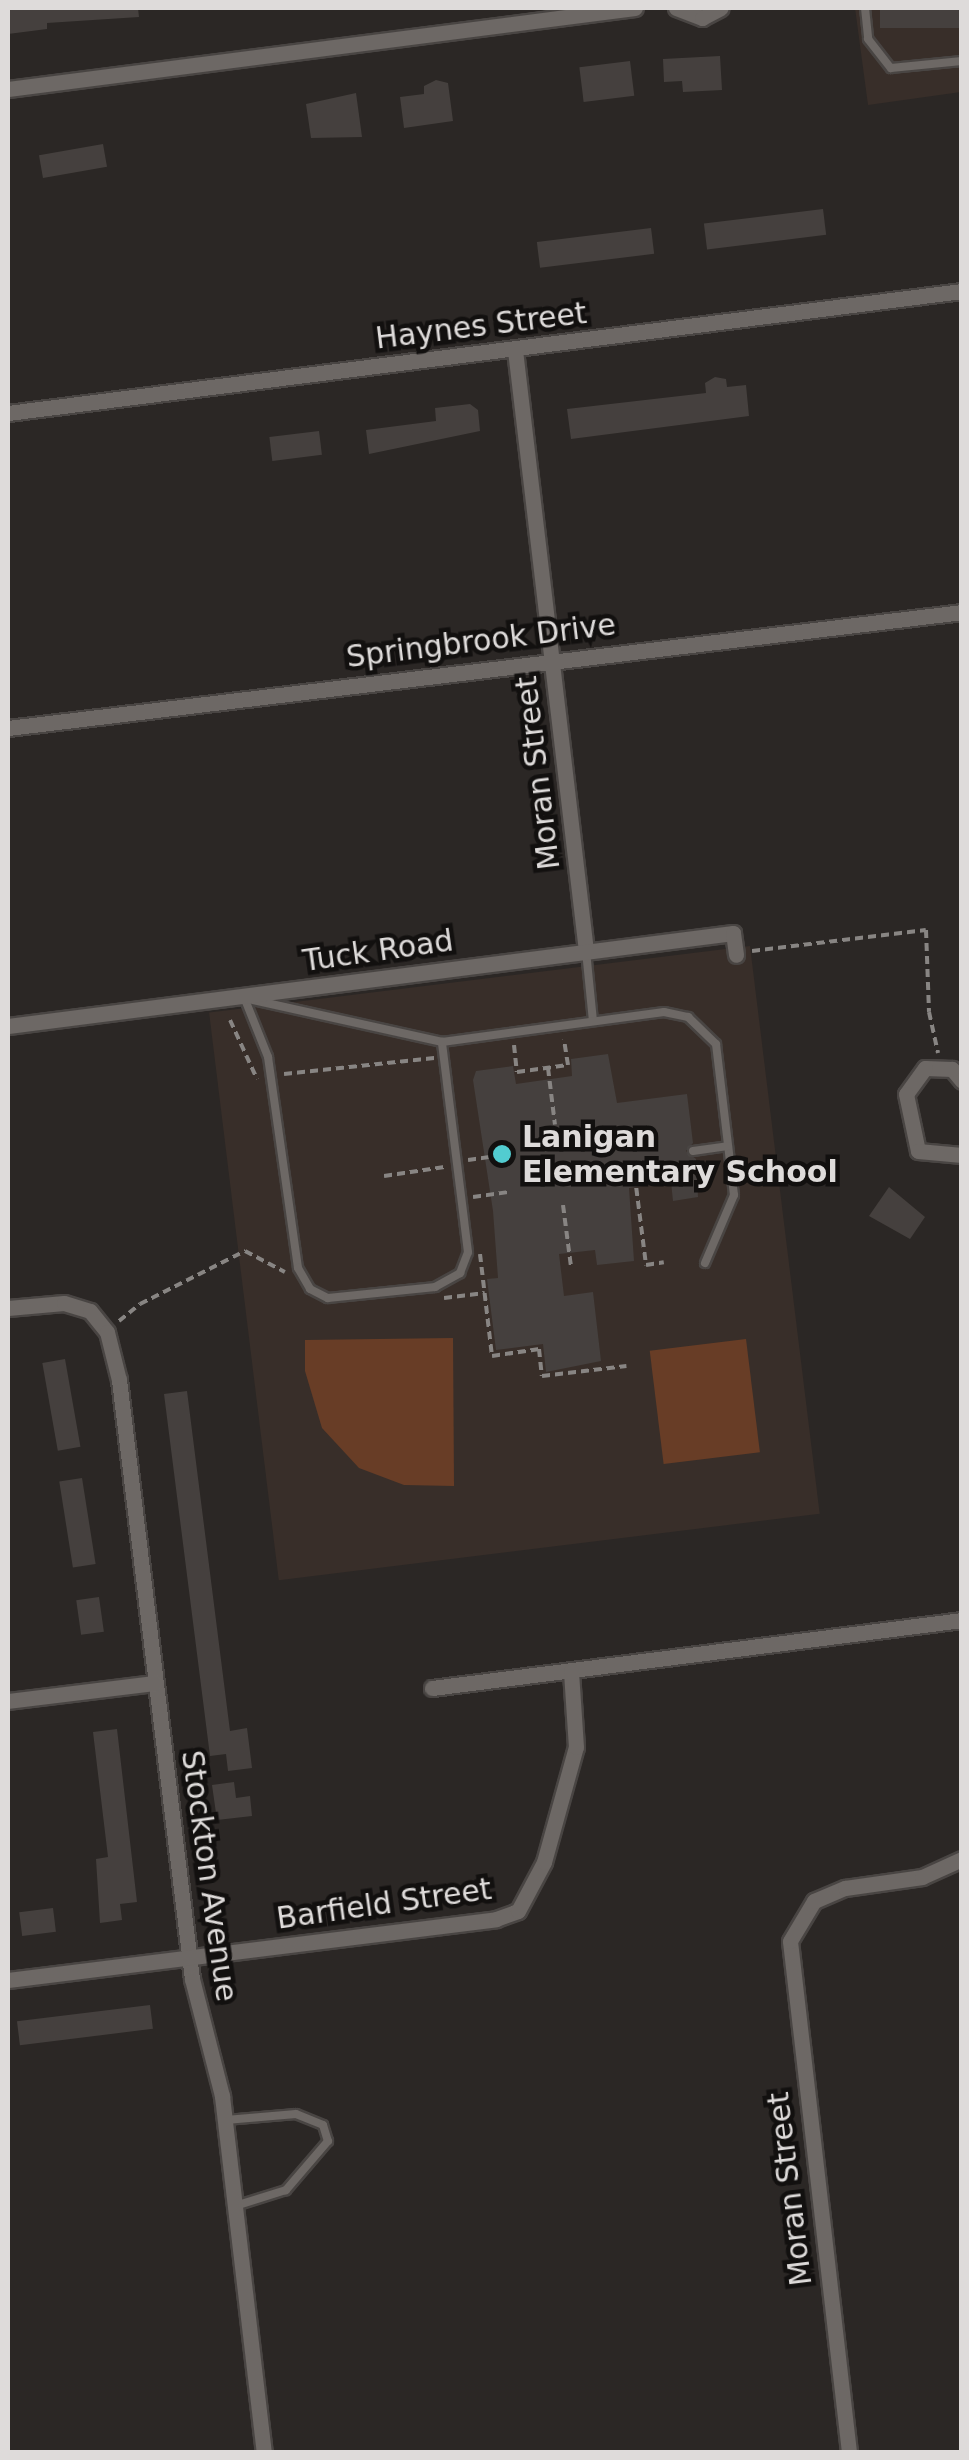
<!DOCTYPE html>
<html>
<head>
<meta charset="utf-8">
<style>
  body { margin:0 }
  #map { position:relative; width:969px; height:2460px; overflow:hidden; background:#2b2725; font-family:"DejaVu Sans",sans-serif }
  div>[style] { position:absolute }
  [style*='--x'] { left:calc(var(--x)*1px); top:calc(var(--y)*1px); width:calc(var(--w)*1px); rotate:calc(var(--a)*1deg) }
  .built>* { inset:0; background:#382e29; transform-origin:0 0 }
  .green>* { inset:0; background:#683d26; transform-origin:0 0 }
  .building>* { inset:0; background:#45403e; transform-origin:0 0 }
  .path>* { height:4px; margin-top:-2px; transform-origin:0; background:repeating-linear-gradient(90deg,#888583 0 8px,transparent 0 13px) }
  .roads { filter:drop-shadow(2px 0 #494543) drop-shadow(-2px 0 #494543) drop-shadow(0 2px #494543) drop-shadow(0 -2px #494543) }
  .lane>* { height:8px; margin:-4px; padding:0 4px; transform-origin:4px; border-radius:4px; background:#6d6865 }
  .street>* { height:15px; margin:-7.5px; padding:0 7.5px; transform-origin:7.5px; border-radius:7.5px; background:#6d6865 }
  .dots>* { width:28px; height:28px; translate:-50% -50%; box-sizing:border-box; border:5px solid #12100f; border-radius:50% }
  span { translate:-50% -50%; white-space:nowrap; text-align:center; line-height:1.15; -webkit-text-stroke:9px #12100f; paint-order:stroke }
  .street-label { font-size:30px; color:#dedbda }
  .poi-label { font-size:30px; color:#dedbda; font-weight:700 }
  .left { translate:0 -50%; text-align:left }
  .frame { position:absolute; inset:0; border:10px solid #dedbda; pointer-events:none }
</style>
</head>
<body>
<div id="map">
  <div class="built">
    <div style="clip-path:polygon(855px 8px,961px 8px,961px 92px,868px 105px)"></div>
    <div style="left:750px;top:946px;width:572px;height:545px;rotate:83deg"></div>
  </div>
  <div class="green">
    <div style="clip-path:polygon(453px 1338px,454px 1486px,404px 1485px,359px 1468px,322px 1428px,305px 1371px,305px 1340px)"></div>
    <div style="left:746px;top:1339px;width:114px;height:97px;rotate:83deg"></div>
  </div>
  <div class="building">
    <div style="clip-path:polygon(8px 8px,138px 8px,139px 17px,47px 23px,47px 29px,8px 34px)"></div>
    <div style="left:880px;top:8px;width:82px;height:20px"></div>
    <div style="clip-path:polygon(720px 56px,722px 90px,683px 92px,682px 81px,664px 82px,663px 59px)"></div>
    <div style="left:630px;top:61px;width:35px;height:51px;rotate:83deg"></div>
    <div style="clip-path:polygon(436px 80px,448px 83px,453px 121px,404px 128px,400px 97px,424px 94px,424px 86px)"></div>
    <div style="clip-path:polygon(356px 93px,362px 137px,311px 138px,306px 104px)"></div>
    <div style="left:103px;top:144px;width:23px;height:65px;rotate:80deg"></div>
    <div style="left:823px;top:209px;width:26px;height:120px;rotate:83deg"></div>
    <div style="left:651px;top:228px;width:26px;height:115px;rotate:83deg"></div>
    <div style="clip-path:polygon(715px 377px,726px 379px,727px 387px,746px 385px,749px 416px,571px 439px,567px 409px,706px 393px,705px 383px)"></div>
    <div style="clip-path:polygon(470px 404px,478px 410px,480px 431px,369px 454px,366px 430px,436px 421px,435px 408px)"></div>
    <div style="left:319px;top:431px;width:24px;height:50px;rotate:83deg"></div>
    <div style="clip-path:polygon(608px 1054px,617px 1103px,687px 1094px,693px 1143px,686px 1151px,696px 1159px,698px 1197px,673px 1201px,671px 1182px,629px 1188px,634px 1261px,597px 1265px,595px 1250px,559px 1254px,564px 1296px,593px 1292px,601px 1361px,546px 1372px,543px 1344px,496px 1350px,487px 1279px,498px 1278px,493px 1211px,473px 1080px,476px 1071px,513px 1066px,516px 1084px,572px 1076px,571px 1059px)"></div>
    <div style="clip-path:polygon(889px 1187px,925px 1217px,910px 1239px,869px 1216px)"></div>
    <div style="left:65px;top:1359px;width:89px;height:23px;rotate:80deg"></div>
    <div style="clip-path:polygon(187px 1391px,230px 1731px,247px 1728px,252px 1768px,228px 1771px,226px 1754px,210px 1756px,164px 1394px)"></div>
    <div style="left:82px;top:1478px;width:87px;height:23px;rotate:81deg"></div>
    <div style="left:99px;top:1597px;width:35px;height:23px;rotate:82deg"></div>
    <div style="clip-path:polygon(117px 1729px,137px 1902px,120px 1904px,122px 1920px,100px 1923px,96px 1859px,108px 1857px,93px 1732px)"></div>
    <div style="clip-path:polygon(234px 1782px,236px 1798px,250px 1796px,252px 1816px,217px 1820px,212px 1785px)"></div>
    <div style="left:53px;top:1908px;width:24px;height:34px;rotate:83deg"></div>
    <div style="left:150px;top:2005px;width:24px;height:134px;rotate:83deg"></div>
  </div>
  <div class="path">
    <div style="--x:752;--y:951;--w:175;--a:-6.9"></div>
    <div style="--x:926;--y:930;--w:82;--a:87.9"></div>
    <div style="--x:929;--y:1012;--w:42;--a:77.6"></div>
    <div style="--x:230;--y:1020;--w:65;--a:65.4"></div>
    <div style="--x:514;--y:1045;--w:27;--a:84"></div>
    <div style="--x:517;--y:1072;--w:51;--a:-7.8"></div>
    <div style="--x:568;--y:1065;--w:26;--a:-99"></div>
    <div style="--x:548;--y:1068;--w:57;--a:83"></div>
    <div style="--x:284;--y:1074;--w:151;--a:-6.1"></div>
    <div style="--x:468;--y:1160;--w:35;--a:-8"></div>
    <div style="--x:633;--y:1162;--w:104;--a:82.8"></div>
    <div style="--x:646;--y:1265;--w:18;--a:-9"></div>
    <div style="--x:384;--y:1176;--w:61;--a:-8.5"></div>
    <div style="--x:473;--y:1197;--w:35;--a:-8"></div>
    <div style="--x:563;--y:1205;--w:63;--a:82.6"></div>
    <div style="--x:480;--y:1254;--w:103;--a:83.3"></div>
    <div style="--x:492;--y:1356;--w:48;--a:-8.5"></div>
    <div style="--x:539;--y:1349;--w:27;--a:84"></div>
    <div style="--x:542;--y:1376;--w:85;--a:-6.8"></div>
    <div style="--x:444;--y:1298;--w:41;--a:-7"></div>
    <div style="--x:119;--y:1321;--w:27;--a:-39"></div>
    <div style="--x:140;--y:1304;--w:118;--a:-26.8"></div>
    <div style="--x:245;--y:1251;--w:45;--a:27.7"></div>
  </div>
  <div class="roads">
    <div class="lane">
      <div style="--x:865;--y:8;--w:31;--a:84"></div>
      <div style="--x:868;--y:39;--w:37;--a:52"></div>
      <div style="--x:891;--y:68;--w:71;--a:-5.6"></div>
      <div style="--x:586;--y:951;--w:70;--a:84.3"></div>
      <div style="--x:244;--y:997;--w:65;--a:68.2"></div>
      <div style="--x:268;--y:1057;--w:213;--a:81.9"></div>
      <div style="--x:298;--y:1268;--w:24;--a:60"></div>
      <div style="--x:310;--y:1289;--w:20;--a:27"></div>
      <div style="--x:328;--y:1298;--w:108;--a:-5.9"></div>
      <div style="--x:435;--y:1287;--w:29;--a:-29"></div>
      <div style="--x:460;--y:1273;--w:22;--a:-69"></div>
      <div style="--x:468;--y:1252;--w:212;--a:-97.1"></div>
      <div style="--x:253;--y:1000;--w:194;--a:12.5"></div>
      <div style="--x:442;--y:1042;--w:224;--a:-7.7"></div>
      <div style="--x:664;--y:1012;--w:25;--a:12"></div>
      <div style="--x:688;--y:1017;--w:39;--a:44"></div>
      <div style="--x:716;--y:1044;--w:152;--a:83.2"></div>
      <div style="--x:734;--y:1195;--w:74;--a:113.1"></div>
      <div style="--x:693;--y:1151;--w:35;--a:-8"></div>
      <div style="--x:226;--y:2120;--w:70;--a:-4.9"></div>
      <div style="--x:296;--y:2114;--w:29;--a:22"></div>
      <div style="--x:323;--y:2125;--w:17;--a:73"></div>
      <div style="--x:328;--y:2141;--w:65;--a:130.6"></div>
      <div style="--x:286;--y:2190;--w:53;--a:162.6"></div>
    </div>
    <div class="street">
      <div style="--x:676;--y:8;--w:28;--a:21"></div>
      <div style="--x:702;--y:18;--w:21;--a:-28"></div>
      <div style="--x:8;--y:89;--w:632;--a:-7.36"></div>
      <div style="--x:515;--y:350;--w:605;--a:83.26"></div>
      <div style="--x:8;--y:413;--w:962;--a:-7.29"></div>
      <div style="--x:8;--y:728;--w:961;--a:-6.93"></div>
      <div style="--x:8;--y:1026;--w:731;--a:-7.31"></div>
      <div style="--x:733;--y:933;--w:22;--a:82"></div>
      <div style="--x:962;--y:1081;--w:16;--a:-130"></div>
      <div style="--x:952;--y:1069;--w:27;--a:-178"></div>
      <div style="--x:925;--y:1068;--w:32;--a:126"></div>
      <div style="--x:906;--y:1094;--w:58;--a:78.1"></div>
      <div style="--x:918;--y:1151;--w:44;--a:5.2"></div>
      <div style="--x:8;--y:1308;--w:56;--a:-5.1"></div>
      <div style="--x:64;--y:1303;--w:27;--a:17"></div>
      <div style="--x:90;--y:1311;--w:27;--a:51"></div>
      <div style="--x:107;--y:1332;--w:49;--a:76"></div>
      <div style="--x:119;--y:1380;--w:603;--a:83.05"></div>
      <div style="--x:192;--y:1979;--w:121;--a:75.6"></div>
      <div style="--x:222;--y:2096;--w:358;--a:83.3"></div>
      <div style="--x:432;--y:1688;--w:534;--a:-7.31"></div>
      <div style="--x:8;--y:1701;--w:148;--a:-7"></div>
      <div style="--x:8;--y:1980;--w:492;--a:-7.1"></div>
      <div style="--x:496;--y:1919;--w:23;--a:-20"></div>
      <div style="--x:518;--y:1911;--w:55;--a:-62"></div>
      <div style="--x:544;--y:1862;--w:119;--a:-74.5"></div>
      <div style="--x:576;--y:1747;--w:76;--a:-93.8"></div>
      <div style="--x:849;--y:2452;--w:514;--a:-96.59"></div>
      <div style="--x:790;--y:1941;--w:47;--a:-59"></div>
      <div style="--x:814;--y:1901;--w:34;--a:-23"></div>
      <div style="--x:845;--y:1888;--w:78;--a:-8.1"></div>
      <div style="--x:922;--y:1877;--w:44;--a:-24.2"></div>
    </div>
  </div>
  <div class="dots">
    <div style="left:502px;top:1154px;background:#52ccd0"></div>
  </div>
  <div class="street-label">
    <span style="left:481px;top:326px;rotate:-7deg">Haynes Street</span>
    <span style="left:481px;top:641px;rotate:-7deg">Springbrook Drive</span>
    <span style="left:538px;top:773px;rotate:-97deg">Moran Street</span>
    <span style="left:378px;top:951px;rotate:-8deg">Tuck Road</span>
    <span style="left:209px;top:1876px;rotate:82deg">Stockton Avenue</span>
    <span style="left:384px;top:1904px;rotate:-8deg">Barfield Street</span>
    <span style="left:790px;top:2189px;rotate:-97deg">Moran Street</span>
  </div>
  <div class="poi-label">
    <span class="left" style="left:522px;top:1154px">Lanigan<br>Elementary School</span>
  </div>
  <div class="frame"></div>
</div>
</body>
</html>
